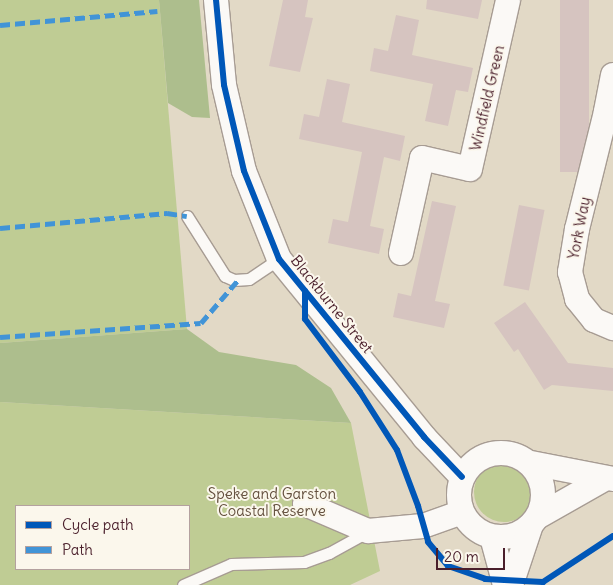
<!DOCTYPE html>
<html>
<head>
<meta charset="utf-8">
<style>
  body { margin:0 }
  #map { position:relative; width:613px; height:585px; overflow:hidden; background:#e2d9c6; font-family:Delius,sans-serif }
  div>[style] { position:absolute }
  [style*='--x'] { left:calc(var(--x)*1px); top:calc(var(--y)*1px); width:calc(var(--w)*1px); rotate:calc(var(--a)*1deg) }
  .green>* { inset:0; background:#bfcc94 }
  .round { border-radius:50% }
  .forest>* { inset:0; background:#adbe8d }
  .building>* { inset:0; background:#d6c4c0; transform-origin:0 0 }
  .roads { filter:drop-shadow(1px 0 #a79c93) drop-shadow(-1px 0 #a79c93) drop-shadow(0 1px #a79c93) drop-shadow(0 -1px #a79c93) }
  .service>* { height:11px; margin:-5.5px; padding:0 5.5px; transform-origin:5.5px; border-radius:5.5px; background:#fbf9f6 }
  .minor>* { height:24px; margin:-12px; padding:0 12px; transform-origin:12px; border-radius:12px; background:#fbf9f6 }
  .minor>.ring { margin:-12px; padding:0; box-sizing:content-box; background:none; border:24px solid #fbf9f6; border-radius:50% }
  .quiet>* { height:5px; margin-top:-2.5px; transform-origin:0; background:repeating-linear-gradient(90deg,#4194d7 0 10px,transparent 0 15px) }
  .cycleway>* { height:6px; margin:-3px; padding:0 3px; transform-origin:3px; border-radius:3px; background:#0057b8 }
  span { translate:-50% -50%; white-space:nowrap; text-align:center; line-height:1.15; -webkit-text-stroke:4px #fbf7ec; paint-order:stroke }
  .street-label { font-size:15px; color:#4a1f2b }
  .park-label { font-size:15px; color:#64503e }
  .legend { position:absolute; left:15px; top:505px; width:175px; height:65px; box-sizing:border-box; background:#fbf7ec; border:1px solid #b4a19f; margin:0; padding:6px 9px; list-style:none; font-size:15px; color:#4a1f2b }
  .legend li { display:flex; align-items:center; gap:10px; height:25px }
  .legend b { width:25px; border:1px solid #b4a19f }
  .scale { position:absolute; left:436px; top:548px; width:69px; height:22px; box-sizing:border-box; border:2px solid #4a1f2b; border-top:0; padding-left:6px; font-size:15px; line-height:18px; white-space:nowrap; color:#4a1f2b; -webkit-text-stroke:4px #fbf7ec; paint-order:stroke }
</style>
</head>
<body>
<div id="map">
  <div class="green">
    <div style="clip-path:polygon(0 0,159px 0,187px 329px,0 343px)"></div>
    <div style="clip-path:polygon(evenodd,0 402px,351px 423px,380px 571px,350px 585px,0 585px,0 402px,16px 506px,189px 506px,189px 569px,16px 569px,16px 506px)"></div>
    <div class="round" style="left:474px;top:462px;width:60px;height:60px"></div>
  </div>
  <div class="forest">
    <div style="clip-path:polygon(159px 0,199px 0,210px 118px,192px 117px,168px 103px)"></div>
    <div style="clip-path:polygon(187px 329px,219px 352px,296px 365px,331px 388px,351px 423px,0 402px,0 343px)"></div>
  </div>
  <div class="building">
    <div style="clip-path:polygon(283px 0,308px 0,305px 17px,313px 18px,300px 72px,269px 66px)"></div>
    <div style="clip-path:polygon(427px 0,482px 0,478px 19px,426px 9px)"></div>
    <div style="left:560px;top:0;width:29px;height:172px"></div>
    <div style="clip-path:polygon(396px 15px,419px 20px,412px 55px,473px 68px,468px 92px,456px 90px,448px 126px,425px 121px,433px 84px,370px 71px,374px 48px,388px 51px)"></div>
    <div style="clip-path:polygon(327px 79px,350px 84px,342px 122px,405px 136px,400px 161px,384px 157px,370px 226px,384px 229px,379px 254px,328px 243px,333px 219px,348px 222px,362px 152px,299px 139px,304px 114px,319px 117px)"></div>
    <div style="clip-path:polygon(432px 201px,456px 206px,435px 301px,450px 304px,444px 328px,393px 317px,398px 293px,411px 296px)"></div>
    <div style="left:519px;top:205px;width:26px;height:82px;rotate:11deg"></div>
    <div style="clip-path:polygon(525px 302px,568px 363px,613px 368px,613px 391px,552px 385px,544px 390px,518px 349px,514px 352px,494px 323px)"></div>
  </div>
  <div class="roads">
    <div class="service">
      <div style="--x:187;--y:216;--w:71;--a:57.7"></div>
      <div style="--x:225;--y:276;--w:10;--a:24"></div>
      <div style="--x:234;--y:280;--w:15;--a:-4"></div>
      <div style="--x:249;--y:279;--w:36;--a:-34"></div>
      <div style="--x:183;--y:585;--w:52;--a:-23.6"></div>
      <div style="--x:231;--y:564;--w:73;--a:-1.6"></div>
      <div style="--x:304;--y:562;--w:27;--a:-20"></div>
      <div style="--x:329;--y:553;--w:43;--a:-28.9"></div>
    </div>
    <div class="minor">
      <div style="--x:216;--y:0;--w:85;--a:84.6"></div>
      <div style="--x:224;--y:85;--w:88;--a:76.9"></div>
      <div style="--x:244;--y:171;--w:95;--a:68.3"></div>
      <div style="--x:279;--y:259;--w:230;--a:50.8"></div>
      <div style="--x:424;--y:437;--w:55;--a:46.5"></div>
      <div style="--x:613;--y:75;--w:38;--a:101"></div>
      <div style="--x:606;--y:112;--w:121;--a:103.9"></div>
      <div style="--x:577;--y:229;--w:44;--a:99.2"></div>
      <div style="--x:570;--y:272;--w:28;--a:75"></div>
      <div style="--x:577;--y:299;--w:27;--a:51"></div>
      <div style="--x:594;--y:320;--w:21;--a:23"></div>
      <div style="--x:401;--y:253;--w:97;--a:-77.5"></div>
      <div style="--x:422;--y:158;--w:49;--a:12.9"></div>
      <div style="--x:470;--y:169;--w:173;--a:-77.3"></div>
      <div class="ring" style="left:459px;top:453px;width:60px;height:60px"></div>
      <div style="--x:531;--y:463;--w:84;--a:11"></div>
      <div style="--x:305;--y:504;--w:69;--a:23.2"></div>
      <div style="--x:368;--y:531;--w:55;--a:-5.2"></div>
      <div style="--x:423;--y:526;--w:41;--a:-19.7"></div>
      <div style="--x:539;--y:516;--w:77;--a:-29.6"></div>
      <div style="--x:492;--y:537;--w:50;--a:74.8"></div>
      <div style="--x:511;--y:585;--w:63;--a:-71.6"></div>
    </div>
  </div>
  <div class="quiet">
    <div style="--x:0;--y:25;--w:158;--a:-5.1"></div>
    <div style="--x:0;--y:228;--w:168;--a:-5.1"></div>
    <div style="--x:167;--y:213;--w:20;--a:9"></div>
    <div style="--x:0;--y:337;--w:201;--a:-4"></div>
    <div style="--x:201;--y:323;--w:57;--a:-49.3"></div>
  </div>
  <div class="cycleway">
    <div style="--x:216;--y:0;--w:85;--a:84.6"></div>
    <div style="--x:224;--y:85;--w:88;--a:76.9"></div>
    <div style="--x:244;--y:171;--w:95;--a:68.3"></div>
    <div style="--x:279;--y:259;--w:230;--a:50.8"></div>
    <div style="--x:424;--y:437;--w:55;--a:46.5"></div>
    <div style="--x:305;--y:291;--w:28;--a:90"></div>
    <div style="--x:305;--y:319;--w:91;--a:53"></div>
    <div style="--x:360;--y:392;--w:69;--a:57.5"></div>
    <div style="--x:397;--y:450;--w:60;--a:69.4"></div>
    <div style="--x:418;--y:506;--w:37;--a:74"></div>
    <div style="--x:428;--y:542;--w:31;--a:50"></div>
    <div style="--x:448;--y:566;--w:39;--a:19"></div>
    <div style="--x:485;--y:579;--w:58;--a:3"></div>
    <div style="--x:543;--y:582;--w:84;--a:-33.3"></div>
  </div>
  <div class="street-label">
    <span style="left:487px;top:98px;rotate:-77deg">Windfield Green</span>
    <span style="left:579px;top:228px;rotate:-79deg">York Way</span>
    <span style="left:332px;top:304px;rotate:51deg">Blackburne Street</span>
  </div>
  <div class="park-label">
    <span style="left:272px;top:502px">Speke and Garston<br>Coastal Reserve</span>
  </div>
  <ul class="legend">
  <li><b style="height:6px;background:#0057b8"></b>Cycle path</li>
  <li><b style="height:6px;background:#4194d7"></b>Path</li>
  </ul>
  <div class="scale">20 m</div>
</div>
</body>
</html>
